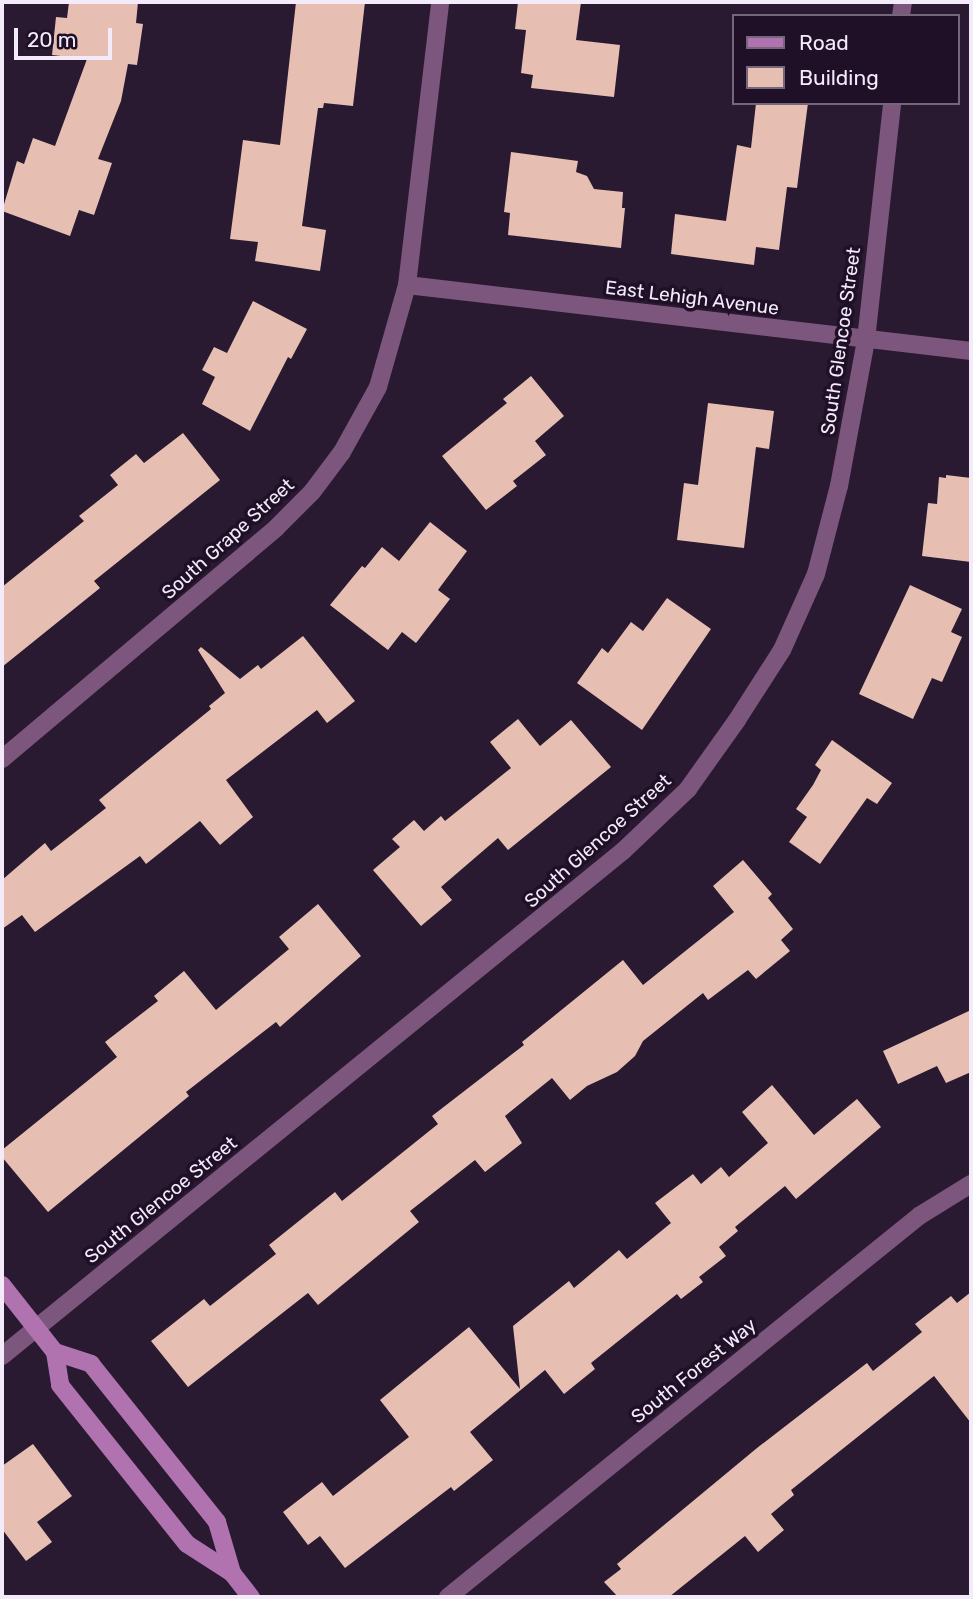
<!DOCTYPE html>
<html>
<head>
<meta charset="utf-8">
<style>
  body { margin:0 }
  #map { position:relative; width:973px; height:1599px; overflow:hidden; background:#291a32; font-family:Rubik,sans-serif }
  div>[style] { position:absolute }
  [style*='--x'] { left:calc(var(--x)*1px); top:calc(var(--y)*1px); width:calc(var(--w)*1px); rotate:calc(var(--a)*1deg) }
  .building>* { inset:0; background:#e6bfb2 }
  .street>* { height:18px; margin:-9px; padding:0 9px; transform-origin:9px; border-radius:9px; background:#7c567c }
  .secondary>* { height:18px; margin:-9px; padding:0 9px; transform-origin:9px; border-radius:9px; background:#b073b0 }
  span { translate:-50% -50%; white-space:nowrap; text-align:center; line-height:1.15; -webkit-text-stroke:7px #1f1028; paint-order:stroke }
  .street-label { font-size:19px; color:#f3eafa }
  .frame { position:absolute; inset:0; border:4px solid #f3eafa; pointer-events:none }
  .legend { position:absolute; left:732px; top:14px; width:228px; height:91px; box-sizing:border-box; background:#1f1028; border:2px solid #74677c; margin:0; padding:9px 12px; list-style:none; font-size:21px; color:#f3eafa }
  .legend li { display:flex; align-items:center; gap:14px; height:35px }
  .legend b { width:35px; border:2px solid #74677c }
  .scale { position:absolute; left:14px; top:28px; width:98px; height:32px; box-sizing:border-box; border:4px solid #f3eafa; border-top:0; padding-left:9px; font-size:21px; line-height:24px; white-space:nowrap; color:#f3eafa; -webkit-text-stroke:5px #1f1028; paint-order:stroke }
</style>
</head>
<body>
<div id="map">
  <div class="building">
    <div style="clip-path:polygon(69px 2px,138px 2px,136px 23px,143px 24px,137px 65px,128px 64px,121px 101px,98px 159px,112px 163px,94px 215px,79px 210px,70px 236px,2px 211px,17px 161px,24px 164px,33px 138px,55px 146px,87px 59px,52px 55px,56px 17px,67px 18px)"></div>
    <div style="clip-path:polygon(296px 2px,365px 2px,353px 106px,324px 103px,323px 108px,318px 108px,302px 226px,326px 230px,320px 271px,255px 261px,258px 242px,230px 239px,243px 140px,280px 145px)"></div>
    <div style="clip-path:polygon(518px 2px,581px 2px,576px 40px,620px 45px,614px 97px,531px 88px,533px 75px,521px 73px,526px 30px,515px 29px)"></div>
    <div style="clip-path:polygon(756px 103px,808px 103px,797px 188px,787px 187px,779px 250px,756px 247px,754px 265px,671px 254px,675px 214px,726px 221px,737px 145px,751px 148px)"></div>
    <div style="clip-path:polygon(511px 152px,578px 161px,576px 172px,587px 176px,594px 189px,623px 192px,622px 208px,625px 208px,621px 248px,508px 235px,510px 213px,504px 212px)"></div>
    <div style="clip-path:polygon(253px 301px,307px 329px,291px 359px,288px 357px,250px 431px,202px 404px,215px 377px,202px 370px,214px 347px,227px 353px)"></div>
    <div style="clip-path:polygon(531px 376px,564px 416px,535px 441px,546px 455px,513px 481px,517px 486px,486px 510px,442px 456px,507px 403px,503px 399px)"></div>
    <div style="clip-path:polygon(708px 403px,774px 411px,769px 449px,756px 447px,744px 548px,677px 540px,684px 483px,698px 485px)"></div>
    <div style="clip-path:polygon(183px 433px,220px 480px,94px 581px,100px 588px,2px 667px,2px 587px,84px 521px,79px 516px,118px 485px,110px 475px,136px 454px,144px 463px)"></div>
    <div style="clip-path:polygon(946px 475px,971px 478px,971px 562px,922px 556px,928px 503px,937px 504px,939px 477px,946px 478px)"></div>
    <div style="clip-path:polygon(430px 522px,467px 551px,438px 590px,450px 599px,416px 643px,402px 632px,388px 650px,330px 605px,362px 566px,365px 568px,382px 547px,399px 561px)"></div>
    <div style="clip-path:polygon(910px 585px,962px 609px,951px 632px,962px 637px,942px 682px,932px 678px,913px 719px,859px 694px)"></div>
    <div style="clip-path:polygon(667px 598px,711px 629px,642px 730px,577px 683px,602px 648px,608px 653px,631px 622px,643px 631px)"></div>
    <div style="clip-path:polygon(303px 636px,355px 701px,327px 723px,317px 710px,226px 780px,253px 817px,220px 845px,200px 821px,146px 864px,140px 856px,35px 932px,22px 915px,2px 929px,2px 880px,45px 843px,51px 851px,106px 808px,99px 800px,211px 709px,209px 706px,225px 693px,198px 650px,201px 647px,240px 679px,258px 665px,261px 669px)"></div>
    <div style="clip-path:polygon(518px 719px,540px 746px,571px 720px,611px 767px,508px 850px,498px 838px,441px 887px,452px 900px,421px 926px,373px 870px,400px 847px,392px 839px,414px 820px,424px 831px,441px 816px,445px 821px,511px 768px,490px 742px)"></div>
    <div style="clip-path:polygon(832px 740px,892px 783px,877px 804px,867px 798px,820px 864px,789px 842px,807px 817px,796px 809px,813px 785px,821px 770px,815px 765px)"></div>
    <div style="clip-path:polygon(743px 860px,772px 894px,768px 898px,793px 929px,781px 940px,790px 951px,756px 979px,748px 970px,708px 1000px,703px 993px,643px 1041px,635px 1056px,617px 1072px,587px 1086px,570px 1100px,552px 1078px,505px 1116px,522px 1143px,485px 1172px,475px 1160px,410px 1211px,419px 1222px,318px 1305px,308px 1293px,188px 1387px,151px 1341px,204px 1299px,210px 1306px,276px 1254px,269px 1245px,335px 1192px,342px 1201px,438px 1124px,432px 1116px,524px 1045px,522px 1042px,623px 960px,643px 985px,734px 912px,713px 886px)"></div>
    <div style="clip-path:polygon(318px 904px,361px 956px,280px 1027px,276px 1022px,186px 1092px,189px 1096px,48px 1212px,2px 1157px,2px 1150px,117px 1057px,105px 1042px,158px 1001px,154px 996px,184px 971px,216px 1010px,289px 949px,279px 937px)"></div>
    <div style="clip-path:polygon(971px 1010px,971px 1072px,946px 1083px,937px 1066px,898px 1084px,883px 1051px)"></div>
    <div style="clip-path:polygon(772px 1085px,814px 1135px,857px 1099px,881px 1127px,796px 1199px,785px 1186px,735px 1227px,738px 1231px,719px 1247px,726px 1256px,699px 1277px,703px 1282px,681px 1299px,677px 1294px,591px 1363px,595px 1369px,564px 1394px,545px 1370px,470px 1432px,493px 1460px,454px 1491px,451px 1487px,345px 1568px,320px 1536px,308px 1545px,283px 1512px,322px 1482px,333px 1496px,409px 1437px,380px 1400px,469px 1327px,520px 1389px,513px 1326px,569px 1281px,574px 1288px,619px 1250px,627px 1259px,671px 1223px,655px 1203px,693px 1174px,701px 1184px,721px 1167px,729px 1177px,768px 1143px,742px 1112px)"></div>
    <div style="clip-path:polygon(971px 1292px,971px 1423px,934px 1376px,791px 1490px,794px 1495px,771px 1514px,784px 1530px,758px 1552px,745px 1536px,669px 1597px,618px 1597px,604px 1582px,621px 1569px,617px 1564px,757px 1448px,867px 1363px,873px 1371px,922px 1332px,915px 1324px,951px 1296px,957px 1303px)"></div>
    <div style="clip-path:polygon(33px 1444px,72px 1496px,37px 1522px,52px 1542px,26px 1561px,2px 1529px,2px 1466px)"></div>
  </div>
  <div class="street">
    <div style="--x:901;--y:16;--w:14;--a:-82"></div>
    <div style="--x:407;--y:285;--w:568;--a:6.67"></div>
    <div style="--x:2;--y:759;--w:358;--a:-40.1"></div>
    <div style="--x:276;--y:528;--w:51;--a:-45"></div>
    <div style="--x:312;--y:492;--w:50;--a:-53.1"></div>
    <div style="--x:342;--y:452;--w:74;--a:-61"></div>
    <div style="--x:378;--y:387;--w:106;--a:-74.1"></div>
    <div style="--x:407;--y:285;--w:285;--a:-83.3"></div>
    <div style="--x:2;--y:1356;--w:800;--a:-39.12"></div>
    <div style="--x:623;--y:851;--w:90;--a:-43.6"></div>
    <div style="--x:688;--y:789;--w:85;--a:-54.6"></div>
    <div style="--x:737;--y:720;--w:83;--a:-57.3"></div>
    <div style="--x:782;--y:650;--w:83;--a:-65.9"></div>
    <div style="--x:816;--y:574;--w:91;--a:-75.4"></div>
    <div style="--x:839;--y:486;--w:148;--a:-79.5"></div>
    <div style="--x:866;--y:340;--w:238;--a:-83.7"></div>
    <div style="--x:448;--y:1597;--w:606;--a:-38.97"></div>
    <div style="--x:919;--y:1216;--w:61;--a:-31.6"></div>
  </div>
  <div class="secondary">
    <div style="--x:2;--y:1285;--w:85;--a:51.7"></div>
    <div style="--x:55;--y:1352;--w:33;--a:81"></div>
    <div style="--x:60;--y:1385;--w:203;--a:51.4"></div>
    <div style="--x:187;--y:1544;--w:54;--a:32.8"></div>
    <div style="--x:232;--y:1573;--w:31;--a:52"></div>
    <div style="--x:55;--y:1352;--w:38;--a:18"></div>
    <div style="--x:91;--y:1364;--w:202;--a:51.4"></div>
    <div style="--x:217;--y:1522;--w:53;--a:73.6"></div>
  </div>
  <div class="street-label">
    <span style="left:692px;top:298px;rotate:7deg">East Lehigh Avenue</span>
    <span style="left:841px;top:341px;rotate:-82deg">South Glencoe Street</span>
    <span style="left:228px;top:539px;rotate:-42deg">South Grape Street</span>
    <span style="left:598px;top:841px;rotate:-42deg">South Glencoe Street</span>
    <span style="left:161px;top:1200px;rotate:-39deg">South Glencoe Street</span>
    <span style="left:694px;top:1371px;rotate:-39deg">South Forest Way</span>
  </div>
  <div class="frame"></div>
  <ul class="legend">
  <li><b style="height:9px;background:#b073b0"></b>Road</li>
  <li><b style="height:19px;background:#e6bfb2"></b>Building</li>
  </ul>
  <div class="scale">20 m</div>
</div>
</body>
</html>
